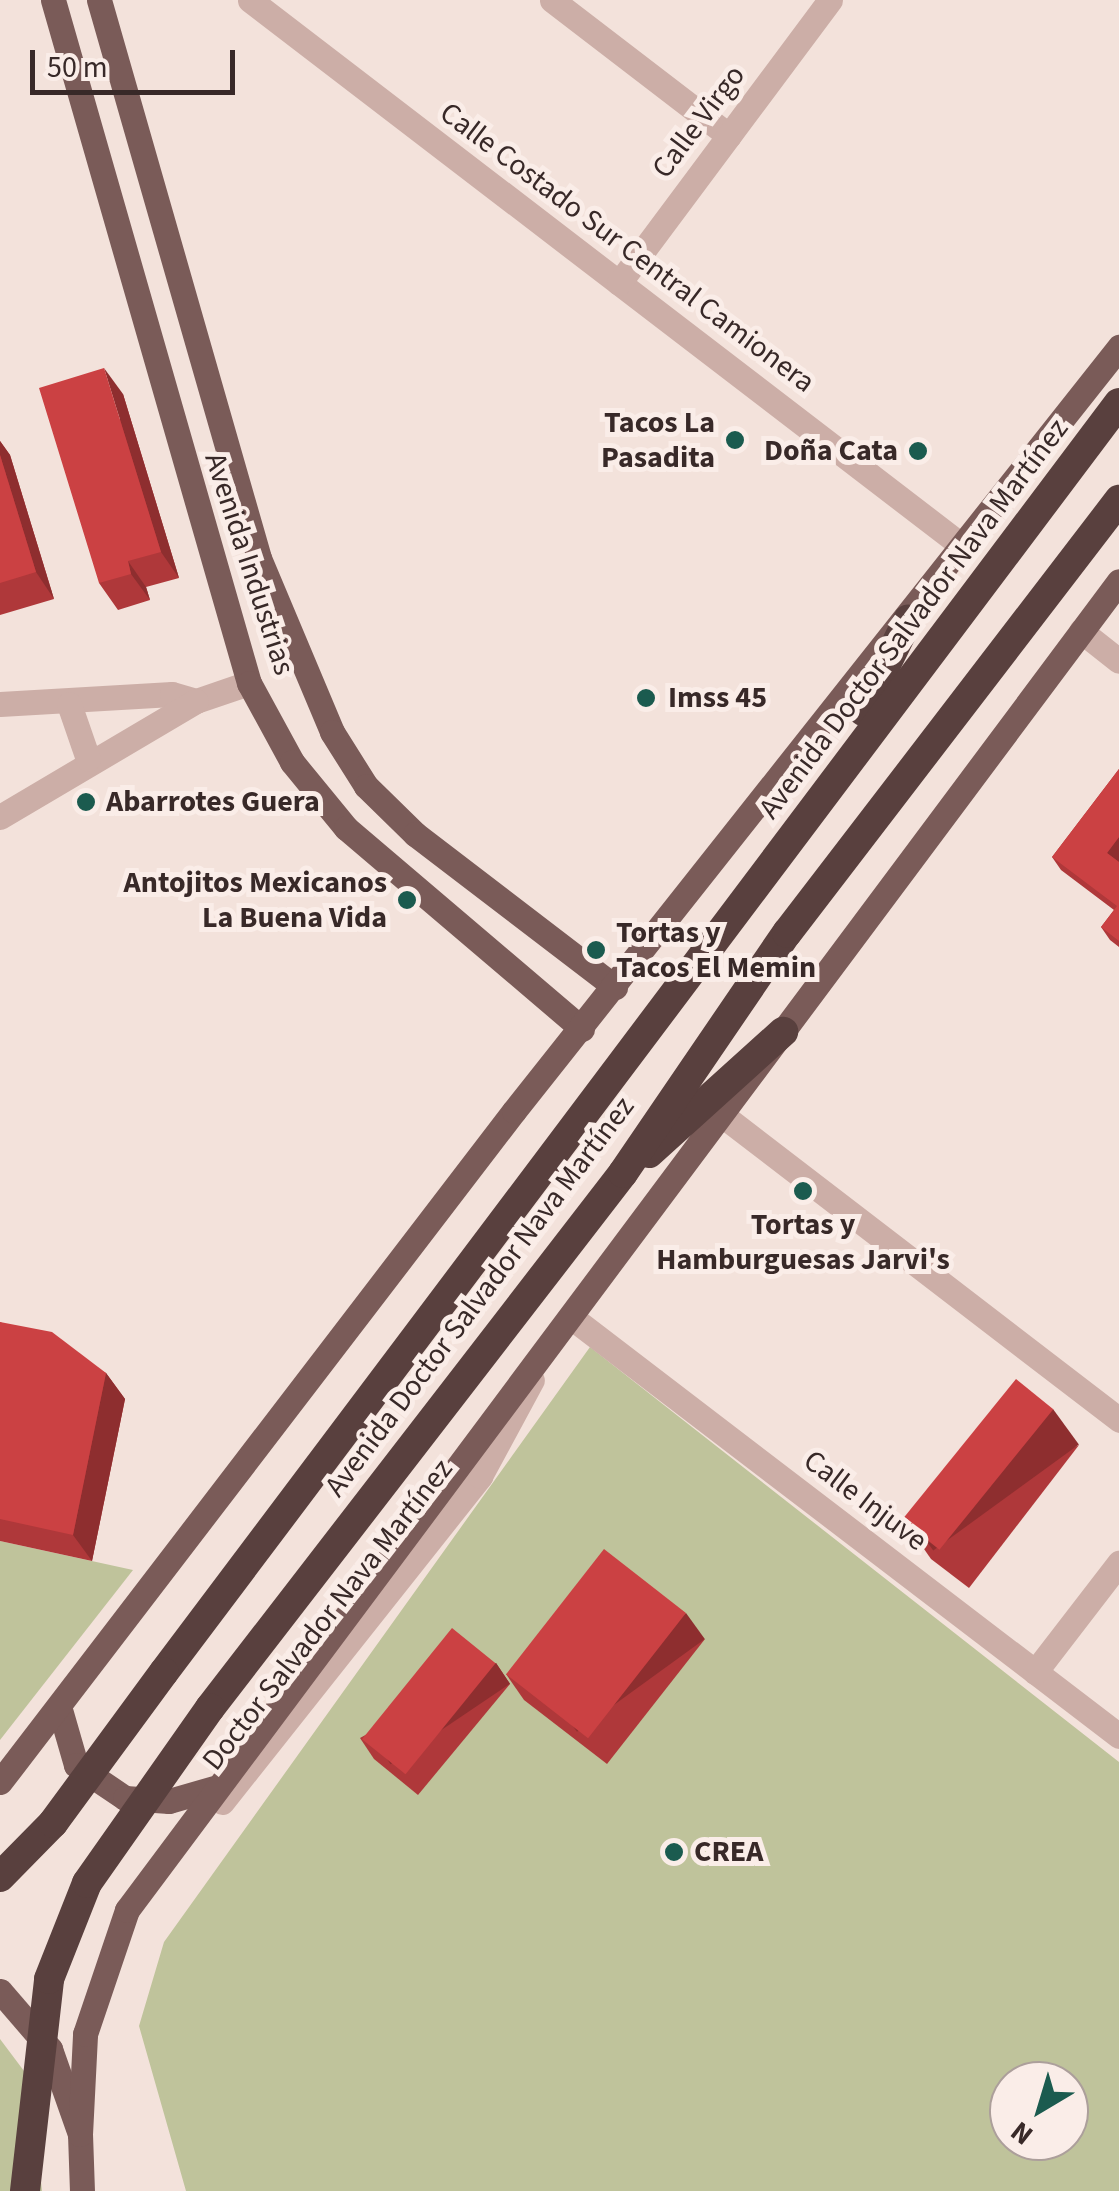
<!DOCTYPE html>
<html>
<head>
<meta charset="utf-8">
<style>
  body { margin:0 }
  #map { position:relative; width:1119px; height:2191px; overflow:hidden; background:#f3e2db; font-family:"Source Sans 3",sans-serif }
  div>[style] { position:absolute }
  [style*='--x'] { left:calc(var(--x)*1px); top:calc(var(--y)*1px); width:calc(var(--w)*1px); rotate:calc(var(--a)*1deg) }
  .green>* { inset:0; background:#bfc39b }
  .minor>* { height:25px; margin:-12.5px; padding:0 12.5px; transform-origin:12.5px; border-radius:12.5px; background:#ccaea7 }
  .major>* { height:25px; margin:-12.5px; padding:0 12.5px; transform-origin:12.5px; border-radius:12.5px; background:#7a5b58 }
  .highway>* { height:30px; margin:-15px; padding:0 15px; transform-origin:15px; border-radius:15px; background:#59403e }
  .highway-bridge>* { height:30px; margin:-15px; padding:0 15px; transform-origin:15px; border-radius:15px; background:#59403e }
  .wall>* { inset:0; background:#af383a }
  .shaded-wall>* { inset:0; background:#8e2e2f; transform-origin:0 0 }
  .building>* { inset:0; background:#cb4143; transform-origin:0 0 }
  .dots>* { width:28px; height:28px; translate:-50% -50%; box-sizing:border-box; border:5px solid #faede8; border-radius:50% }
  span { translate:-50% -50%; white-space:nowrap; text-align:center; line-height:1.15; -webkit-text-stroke:10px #faede8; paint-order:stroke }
  .street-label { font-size:30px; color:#382928 }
  .poi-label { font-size:30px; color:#382928; font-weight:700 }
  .right { translate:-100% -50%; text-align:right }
  .left { translate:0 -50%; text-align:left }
  .north { position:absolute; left:989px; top:2061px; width:100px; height:100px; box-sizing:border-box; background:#faede8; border:2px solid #ac9f9b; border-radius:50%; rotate:218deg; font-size:28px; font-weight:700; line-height:40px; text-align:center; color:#382928 }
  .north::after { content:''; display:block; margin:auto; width:35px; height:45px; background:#1b5b4f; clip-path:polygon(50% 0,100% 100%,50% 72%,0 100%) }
  .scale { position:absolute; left:30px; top:50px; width:205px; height:45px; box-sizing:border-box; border:5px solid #382928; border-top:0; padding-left:12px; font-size:30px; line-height:35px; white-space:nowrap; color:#382928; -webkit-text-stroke:8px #faede8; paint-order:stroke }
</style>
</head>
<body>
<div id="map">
  <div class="green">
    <div style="clip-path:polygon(evenodd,590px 1347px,1119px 1762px,1119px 2191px,186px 2191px,139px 2026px,164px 1942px,590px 1347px,1009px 2081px,1069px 2081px,1069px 2141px,1009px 2141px,1009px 2081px)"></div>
    <div style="clip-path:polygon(0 1541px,133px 1570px,0 1740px)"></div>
    <div style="clip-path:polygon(0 2039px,30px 2079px,42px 2191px,0 2191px)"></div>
  </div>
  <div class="minor">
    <div style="--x:250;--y:0;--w:901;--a:37.47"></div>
    <div style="--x:552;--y:0;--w:223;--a:37.5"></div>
    <div style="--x:619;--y:283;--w:353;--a:-53.3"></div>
    <div style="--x:1081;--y:631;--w:48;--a:38.3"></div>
    <div style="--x:196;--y:701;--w:56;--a:-18.8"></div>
    <div style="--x:0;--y:704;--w:172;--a:-3.3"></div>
    <div style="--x:172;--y:694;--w:25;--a:16"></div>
    <div style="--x:196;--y:701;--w:228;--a:149.4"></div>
    <div style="--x:69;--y:704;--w:58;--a:70.9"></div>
    <div style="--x:726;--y:1118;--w:496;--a:37.5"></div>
    <div style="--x:571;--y:1317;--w:690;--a:37.4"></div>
    <div style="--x:1035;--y:1672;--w:138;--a:-52.4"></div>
    <div style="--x:222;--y:1802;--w:416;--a:-51.6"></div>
    <div style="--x:480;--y:1476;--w:109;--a:-61.6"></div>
  </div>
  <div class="major">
    <div style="--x:53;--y:0;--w:711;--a:73.99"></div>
    <div style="--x:249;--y:683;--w:90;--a:61.4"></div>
    <div style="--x:292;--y:762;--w:85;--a:50.7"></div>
    <div style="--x:346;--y:828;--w:310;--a:40.4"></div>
    <div style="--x:99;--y:0;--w:580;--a:74"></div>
    <div style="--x:259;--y:558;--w:189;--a:67.2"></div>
    <div style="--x:332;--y:732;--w:64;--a:57.8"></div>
    <div style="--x:366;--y:786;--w:69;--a:44.4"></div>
    <div style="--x:415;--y:834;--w:252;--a:37.4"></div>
    <div style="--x:61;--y:1713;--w:54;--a:73.9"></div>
    <div style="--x:76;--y:1765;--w:59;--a:34"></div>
    <div style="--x:125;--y:1798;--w:44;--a:3.9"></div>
    <div style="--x:169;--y:1801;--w:47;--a:-16.1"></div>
    <div style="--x:0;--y:1782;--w:845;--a:-52.55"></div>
    <div style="--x:514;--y:1111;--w:975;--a:-51.62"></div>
    <div style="--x:0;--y:1991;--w:77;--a:49.2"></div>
    <div style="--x:50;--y:2049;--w:90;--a:70.6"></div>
    <div style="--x:80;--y:2134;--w:57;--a:88"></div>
    <div style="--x:80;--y:2134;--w:100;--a:-87.1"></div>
    <div style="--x:85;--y:2034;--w:131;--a:-71.3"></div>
    <div style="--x:127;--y:1910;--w:1658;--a:-53.26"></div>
  </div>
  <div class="highway">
    <div style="--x:863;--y:711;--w:102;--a:-63.7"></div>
    <div style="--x:649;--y:1153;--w:181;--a:-42.1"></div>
    <div style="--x:164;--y:1672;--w:1588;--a:-53.04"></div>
    <div style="--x:210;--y:1708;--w:676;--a:-52.33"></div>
    <div style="--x:623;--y:1173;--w:291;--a:-55.7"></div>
    <div style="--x:787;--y:933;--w:546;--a:-52.52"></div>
  </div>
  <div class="highway-bridge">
    <div style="--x:0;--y:1877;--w:76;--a:-45.5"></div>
    <div style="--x:53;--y:1823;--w:187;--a:-53.7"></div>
    <div style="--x:25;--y:2191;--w:213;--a:-83.5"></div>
    <div style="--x:49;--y:1979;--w:103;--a:-68.4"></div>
    <div style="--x:87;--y:1883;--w:214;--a:-54.9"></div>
  </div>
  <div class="wall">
    <div style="clip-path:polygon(123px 394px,179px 578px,146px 587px,150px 600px,118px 610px,99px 583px)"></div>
    <div style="clip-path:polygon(0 441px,10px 455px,54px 599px,0 615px)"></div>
    <div style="clip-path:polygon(1119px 769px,1119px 947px,1110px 940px,1101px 927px,1114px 910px,1061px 870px,1052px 857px)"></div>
    <div style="clip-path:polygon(0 1322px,106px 1373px,125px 1399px,92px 1561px,0 1541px)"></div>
    <div style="clip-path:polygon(1079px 1445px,969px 1588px,931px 1559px,906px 1523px)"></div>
    <div style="clip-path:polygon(705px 1639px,607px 1764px,524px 1700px,506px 1674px)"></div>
    <div style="clip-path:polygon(496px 1663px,510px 1684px,418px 1795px,374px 1759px,360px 1738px)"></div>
  </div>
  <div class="shaded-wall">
    <div style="clip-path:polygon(104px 368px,123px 394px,179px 578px,161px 552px)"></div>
    <div style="clip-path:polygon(0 441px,10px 455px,54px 599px,36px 572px,0 455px)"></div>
    <div style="clip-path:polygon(128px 561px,146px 587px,150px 600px,131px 574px)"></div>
    <div style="clip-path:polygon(1119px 837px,1119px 862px,1107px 853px)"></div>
    <div style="clip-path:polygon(106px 1373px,125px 1399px,92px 1561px,73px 1535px)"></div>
    <div style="left:1053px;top:1409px;width:44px;height:180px;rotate:54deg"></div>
    <div style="left:686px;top:1613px;width:32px;height:158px;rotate:54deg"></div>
    <div style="left:496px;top:1663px;width:25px;height:144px;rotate:56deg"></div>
  </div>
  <div class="building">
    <div style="clip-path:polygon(104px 368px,161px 552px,128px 561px,131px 574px,99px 583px,39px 388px)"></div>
    <div style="clip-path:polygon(0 455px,36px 572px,0 583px)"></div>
    <div style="clip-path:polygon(1119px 769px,1119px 837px,1107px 853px,1119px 862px,1119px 941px,1101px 927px,1117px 906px,1052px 857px)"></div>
    <div style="clip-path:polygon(0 1322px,52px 1332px,106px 1373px,73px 1535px,0 1519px)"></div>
    <div style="left:1016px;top:1379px;width:48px;height:181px;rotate:39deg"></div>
    <div style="left:604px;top:1549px;width:104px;height:159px;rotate:38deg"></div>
    <div style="left:452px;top:1628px;width:56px;height:143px;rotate:39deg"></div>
  </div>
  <div class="dots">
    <div style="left:735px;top:440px;background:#1b5b4f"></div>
    <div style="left:918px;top:451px;background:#1b5b4f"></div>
    <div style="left:646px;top:698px;background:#1b5b4f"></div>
    <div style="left:86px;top:802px;background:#1b5b4f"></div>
    <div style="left:407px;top:900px;background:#1b5b4f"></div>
    <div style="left:596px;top:950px;background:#1b5b4f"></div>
    <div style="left:803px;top:1191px;background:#1b5b4f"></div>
    <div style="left:674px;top:1852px;background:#1b5b4f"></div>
  </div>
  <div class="street-label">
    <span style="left:699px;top:122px;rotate:-53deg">Calle Virgo</span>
    <span style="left:627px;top:248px;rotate:37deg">Calle Costado Sur Central Camionera</span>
    <span style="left:249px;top:564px;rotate:72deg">Avenida Industrias</span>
    <span style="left:914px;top:619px;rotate:-53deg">Avenida Doctor Salvador Nava Martínez</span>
    <span style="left:480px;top:1297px;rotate:-53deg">Avenida Doctor Salvador Nava Martínez</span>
    <span style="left:865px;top:1501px;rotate:37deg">Calle Injuve</span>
    <span style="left:328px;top:1615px;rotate:-52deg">Doctor Salvador Nava Martínez</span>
  </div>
  <div class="poi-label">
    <span class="right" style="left:715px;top:440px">Tacos La<br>Pasadita</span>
    <span class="right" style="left:898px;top:451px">Doña Cata</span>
    <span class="left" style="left:668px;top:698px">Imss 45</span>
    <span class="left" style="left:106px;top:802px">Abarrotes Guera</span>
    <span class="right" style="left:387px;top:900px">Antojitos Mexicanos<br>La Buena Vida</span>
    <span class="left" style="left:616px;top:950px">Tortas y<br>Tacos El Memin</span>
    <span style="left:803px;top:1242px">Tortas y<br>Hamburguesas Jarvi's</span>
    <span class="left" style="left:694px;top:1852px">CREA</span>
  </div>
  <div class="north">N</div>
  <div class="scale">50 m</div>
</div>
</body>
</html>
